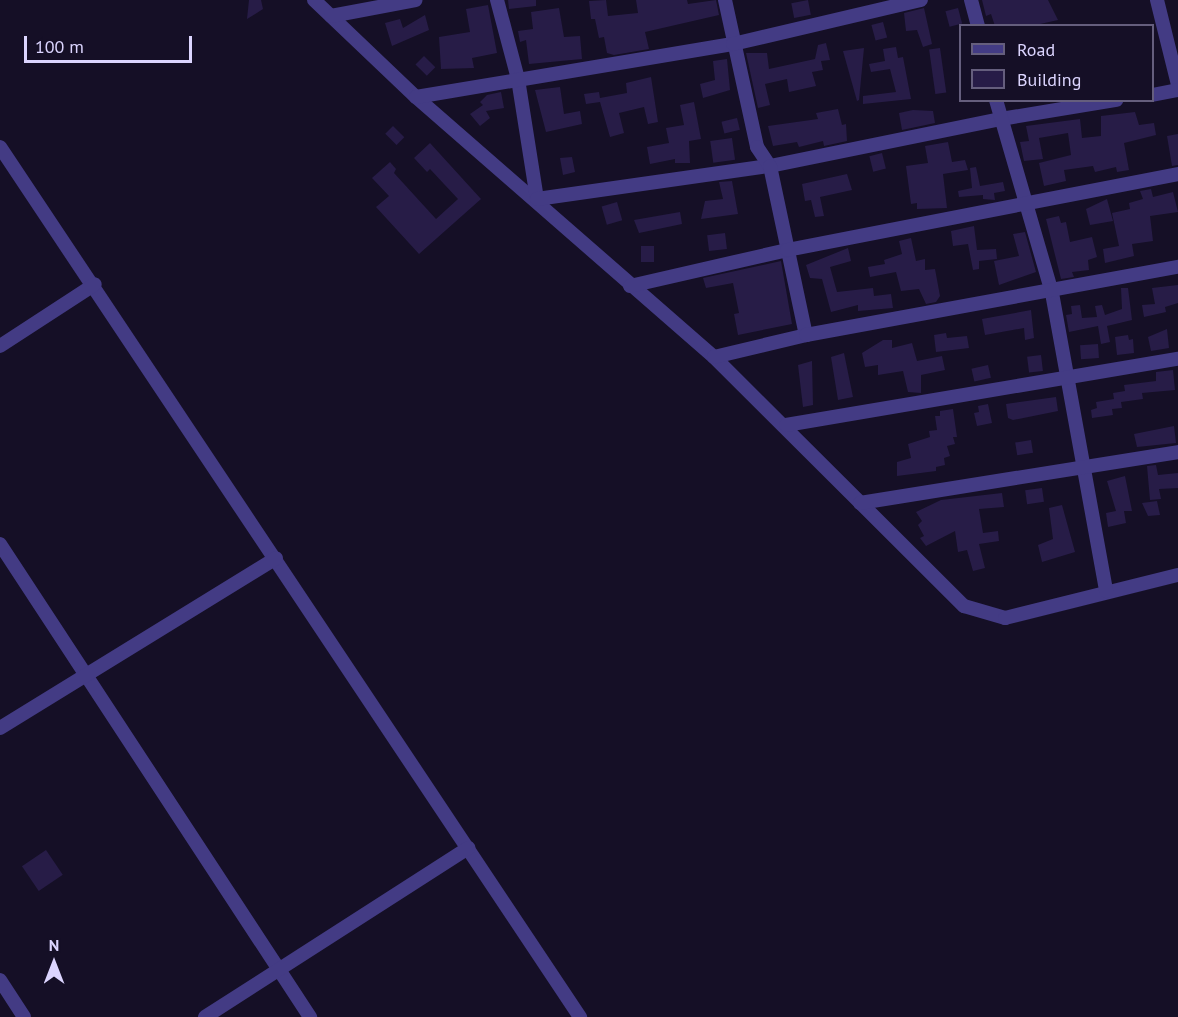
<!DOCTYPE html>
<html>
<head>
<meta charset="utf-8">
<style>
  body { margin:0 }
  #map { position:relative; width:1178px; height:1017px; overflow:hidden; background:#150f26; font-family:"PT Sans",sans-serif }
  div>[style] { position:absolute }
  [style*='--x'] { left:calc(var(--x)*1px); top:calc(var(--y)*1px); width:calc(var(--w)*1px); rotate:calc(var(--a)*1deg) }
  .building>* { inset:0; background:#271c47; transform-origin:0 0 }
  .minor>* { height:14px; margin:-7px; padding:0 7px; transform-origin:7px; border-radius:7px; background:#433b84 }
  span { translate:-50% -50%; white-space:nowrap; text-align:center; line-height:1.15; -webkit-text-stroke:6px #150f26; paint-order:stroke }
  .legend { position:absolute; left:959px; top:24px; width:195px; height:78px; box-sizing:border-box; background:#150f26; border:2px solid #655e7d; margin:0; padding:8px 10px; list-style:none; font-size:18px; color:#dcd5ff }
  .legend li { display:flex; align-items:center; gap:12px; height:30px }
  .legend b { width:30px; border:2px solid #655e7d }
  .north { position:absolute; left:24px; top:933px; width:60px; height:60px; -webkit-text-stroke:4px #150f26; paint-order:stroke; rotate:0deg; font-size:16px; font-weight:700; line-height:24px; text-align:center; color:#dcd5ff }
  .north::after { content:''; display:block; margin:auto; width:21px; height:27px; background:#dcd5ff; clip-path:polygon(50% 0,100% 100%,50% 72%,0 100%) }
  .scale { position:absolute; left:24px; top:36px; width:168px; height:27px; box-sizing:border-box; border:3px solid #dcd5ff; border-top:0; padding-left:8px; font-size:18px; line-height:21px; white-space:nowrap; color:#dcd5ff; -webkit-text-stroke:4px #150f26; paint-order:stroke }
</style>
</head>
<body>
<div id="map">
  <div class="building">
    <div style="clip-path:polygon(249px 0,261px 0,263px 9px,247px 19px)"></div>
    <div style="clip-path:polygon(508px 0,536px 0,536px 6px,509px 9px)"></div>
    <div style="clip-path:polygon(606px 0,608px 16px,638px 13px,636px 0,687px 0,688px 4px,716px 0,719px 15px,645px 32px,649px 49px,614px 55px,607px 53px,604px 37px,599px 38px,595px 19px,591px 19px,589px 1px)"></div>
    <div style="left:808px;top:0;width:15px;height:17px;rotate:79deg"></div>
    <div style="clip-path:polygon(982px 0,1048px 0,1058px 20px,1031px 26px,995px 26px,991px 14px,986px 16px)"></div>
    <div style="clip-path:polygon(488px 5px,497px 53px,472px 58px,474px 68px,441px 69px,439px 37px,470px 32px,466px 9px)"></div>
    <div style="clip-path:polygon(559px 8px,564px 37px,580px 36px,582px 59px,529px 64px,526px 40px,520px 42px,518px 31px,533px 29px,531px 12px)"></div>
    <div style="clip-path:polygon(924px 8px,932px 44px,923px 47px,917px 30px,906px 31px,904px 13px)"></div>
    <div style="left:958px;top:8px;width:16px;height:13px;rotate:75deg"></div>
    <div style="clip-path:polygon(425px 15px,429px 30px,392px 46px,385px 23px,400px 19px,403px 28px)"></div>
    <div style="left:883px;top:22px;width:16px;height:12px;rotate:75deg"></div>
    <div style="clip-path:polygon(826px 43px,830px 60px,821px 61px,823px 70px,812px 72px,816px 86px,789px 92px,787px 79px,765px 84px,770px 105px,758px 108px,746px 53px,767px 53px,769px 69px,815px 59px,818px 45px)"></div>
    <div style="clip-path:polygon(896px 47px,898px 58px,903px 57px,911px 99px,863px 104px,863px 96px,896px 92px,890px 69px,871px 72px,869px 64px,885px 61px,883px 49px)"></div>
    <div style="clip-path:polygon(864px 48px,859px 100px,857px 101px,843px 51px)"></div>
    <div style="left:940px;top:48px;width:45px;height:11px;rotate:82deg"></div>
    <div style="left:424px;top:56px;width:16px;height:12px;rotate:45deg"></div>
    <div style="clip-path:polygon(727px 59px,730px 90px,703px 98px,700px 84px,715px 80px,713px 61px)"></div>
    <div style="clip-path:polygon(651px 77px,658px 122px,648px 124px,644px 107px,619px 113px,624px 133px,610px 137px,600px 102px,586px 104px,584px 94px,599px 92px,600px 98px,627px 93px,626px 83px)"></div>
    <div style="clip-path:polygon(560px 87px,564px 114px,580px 111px,582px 124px,546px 132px,535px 90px)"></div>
    <div style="clip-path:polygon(501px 92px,504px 108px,486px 111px,490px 118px,480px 126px,470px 114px,483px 105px,480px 102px,487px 95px)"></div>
    <div style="clip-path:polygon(694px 102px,701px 139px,689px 141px,690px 163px,675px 163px,675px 159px,650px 164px,647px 147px,669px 143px,666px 128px,684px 125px,680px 105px)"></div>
    <div style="clip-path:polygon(838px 109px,842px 125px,846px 124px,847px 141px,824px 146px,823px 141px,799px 147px,797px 142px,773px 146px,768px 126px,818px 119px,816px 113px)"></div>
    <div style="clip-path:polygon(913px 110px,933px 111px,935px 123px,902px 130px,899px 113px)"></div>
    <div style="clip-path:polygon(1135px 112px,1139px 125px,1154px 123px,1156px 135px,1124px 143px,1129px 170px,1117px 172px,1116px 167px,1095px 172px,1093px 166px,1064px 170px,1066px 181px,1044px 186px,1039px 163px,1071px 155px,1068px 133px,1039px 138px,1043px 159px,1024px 161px,1020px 142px,1029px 141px,1026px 126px,1080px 119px,1082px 138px,1101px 136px,1101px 116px)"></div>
    <div style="left:737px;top:118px;width:12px;height:16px;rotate:76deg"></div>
    <div style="left:393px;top:126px;width:16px;height:11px;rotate:45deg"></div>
    <div style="clip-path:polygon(1178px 134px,1178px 165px,1172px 166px,1167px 136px)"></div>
    <div style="left:732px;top:138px;width:22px;height:22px;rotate:82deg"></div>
    <div style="clip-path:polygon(948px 142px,952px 162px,965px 160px,968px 170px,943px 174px,947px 208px,917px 209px,917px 203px,911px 204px,906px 166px,928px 163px,925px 146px)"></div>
    <div style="clip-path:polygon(430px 143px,481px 199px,419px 254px,376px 207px,389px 196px,372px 178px,390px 162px,396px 169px,394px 173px,436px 219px,458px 199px,430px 169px,427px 172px,414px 158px)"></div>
    <div style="left:882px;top:153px;width:16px;height:13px;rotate:76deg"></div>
    <div style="clip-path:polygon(572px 157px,575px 172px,563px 175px,560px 158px)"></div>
    <div style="clip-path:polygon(976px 167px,980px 186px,1003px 182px,1005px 191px,994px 193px,995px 200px,983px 199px,983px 195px,959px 197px,958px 191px,972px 188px,970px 168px)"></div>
    <div style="clip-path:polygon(847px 174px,852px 190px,820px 197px,824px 216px,815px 217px,811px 200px,805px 201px,802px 184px)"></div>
    <div style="clip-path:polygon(732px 181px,738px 214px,701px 219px,705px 201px,723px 199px,719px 182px)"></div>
    <div style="clip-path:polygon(1151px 189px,1153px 197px,1173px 192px,1178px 212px,1150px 216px,1153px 241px,1132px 244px,1134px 256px,1105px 263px,1103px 249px,1119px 246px,1112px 213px,1130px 209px,1129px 203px,1143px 199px,1140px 191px)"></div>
    <div style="clip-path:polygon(1107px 199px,1113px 221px,1090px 225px,1086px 209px)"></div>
    <div style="left:617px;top:202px;width:19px;height:16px;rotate:74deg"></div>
    <div style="clip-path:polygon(680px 212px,682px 224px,639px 233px,634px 220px)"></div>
    <div style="clip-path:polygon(1059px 216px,1061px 223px,1066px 222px,1070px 242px,1092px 237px,1097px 257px,1088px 260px,1089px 270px,1072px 272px,1074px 277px,1061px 279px,1046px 219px)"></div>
    <div style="clip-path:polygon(974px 226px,977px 250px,996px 249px,997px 259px,979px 261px,979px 269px,973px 270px,968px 244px,953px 246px,951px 231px)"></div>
    <div style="clip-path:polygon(1025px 232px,1036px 272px,999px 285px,994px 261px,1019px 256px,1013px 234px)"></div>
    <div style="left:725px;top:233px;width:16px;height:18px;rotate:83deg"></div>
    <div style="clip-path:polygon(911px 238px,916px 261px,925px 259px,925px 270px,935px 269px,940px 296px,936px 302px,926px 304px,919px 289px,901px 291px,896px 272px,870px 277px,868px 267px,885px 264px,884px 260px,902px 254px,899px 241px)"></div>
    <div style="left:641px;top:246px;width:13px;height:16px"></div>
    <div style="clip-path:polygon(848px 248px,851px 261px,830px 267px,837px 292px,873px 288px,874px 296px,891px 294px,893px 308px,858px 311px,858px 305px,831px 312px,822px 279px,810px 278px,806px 265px)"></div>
    <div style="clip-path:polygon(781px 261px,792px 324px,738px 335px,734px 314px,739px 313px,733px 283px,706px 288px,703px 278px)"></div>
    <div style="clip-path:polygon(1178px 285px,1178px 303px,1165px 307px,1166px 312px,1144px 317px,1142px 305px,1155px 304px,1152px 288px)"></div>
    <div style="clip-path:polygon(1121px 288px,1128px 288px,1132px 320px,1107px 326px,1110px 342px,1101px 344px,1098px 326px,1069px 332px,1066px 315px,1072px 314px,1071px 306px,1080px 305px,1082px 318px,1097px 317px,1095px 306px,1102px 305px,1105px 315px,1122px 309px)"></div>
    <div style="clip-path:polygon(1031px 310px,1034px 338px,1025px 340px,1024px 328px,985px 335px,982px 319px)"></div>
    <div style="clip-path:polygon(1167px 329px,1169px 348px,1151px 351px,1148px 337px)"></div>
    <div style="clip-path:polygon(946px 333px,947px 338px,967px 336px,969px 348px,936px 352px,934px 335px)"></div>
    <div style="clip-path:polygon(1128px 335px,1129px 340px,1133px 339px,1134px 353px,1117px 355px,1115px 337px)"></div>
    <div style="clip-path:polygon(883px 340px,892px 340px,892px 348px,912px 343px,917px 361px,942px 356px,945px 370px,921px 375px,921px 393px,908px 392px,903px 371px,878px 375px,878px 365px,865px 367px,862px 353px)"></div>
    <div style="left:1098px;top:344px;width:14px;height:18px;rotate:86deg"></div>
    <div style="clip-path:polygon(844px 353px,853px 397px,838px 400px,831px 357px)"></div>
    <div style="left:1041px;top:355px;width:16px;height:14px;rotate:83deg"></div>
    <div style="clip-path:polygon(812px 361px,813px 405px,803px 407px,798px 365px)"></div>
    <div style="left:988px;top:365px;width:13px;height:17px;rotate:77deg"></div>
    <div style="clip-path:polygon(1173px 370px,1175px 390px,1142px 393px,1143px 399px,1121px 402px,1122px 408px,1112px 409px,1113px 415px,1092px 418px,1091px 410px,1097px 408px,1096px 402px,1114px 399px,1113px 393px,1125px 391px,1124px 385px,1156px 381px,1156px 372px)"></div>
    <div style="clip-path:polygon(1056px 397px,1058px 411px,1013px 420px,1008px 418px,1006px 404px)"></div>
    <div style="clip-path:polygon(988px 404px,992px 423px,977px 426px,974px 413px,979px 412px,978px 406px)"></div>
    <div style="clip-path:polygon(953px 409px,957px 437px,953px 437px,955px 444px,947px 446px,950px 456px,944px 458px,945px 465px,936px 467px,936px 471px,897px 476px,897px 462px,911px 458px,908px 444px,930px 437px,929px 431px,937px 430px,935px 416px,940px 416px,940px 411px)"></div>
    <div style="clip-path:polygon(1174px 426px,1176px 443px,1137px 447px,1134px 434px)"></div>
    <div style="left:1031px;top:440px;width:13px;height:16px;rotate:81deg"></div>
    <div style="clip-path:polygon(1156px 465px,1158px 475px,1178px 473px,1178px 488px,1159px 489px,1161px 499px,1150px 500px,1147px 466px)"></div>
    <div style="clip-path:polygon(1125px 476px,1132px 511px,1124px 511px,1126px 523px,1108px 527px,1106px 513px,1116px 511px,1107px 481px)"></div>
    <div style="left:1042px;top:488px;width:14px;height:17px;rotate:82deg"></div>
    <div style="clip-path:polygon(1002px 493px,1004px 507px,979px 509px,983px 533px,998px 531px,999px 541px,979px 544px,985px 568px,973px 571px,967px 550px,958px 552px,955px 531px,926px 546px,920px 538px,924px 536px,918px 525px,922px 521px,916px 512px,941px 500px)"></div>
    <div style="clip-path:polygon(1157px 501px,1160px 515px,1148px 516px,1142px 503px)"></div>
    <div style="clip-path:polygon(1062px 505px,1075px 552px,1042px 562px,1038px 545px,1053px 539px,1049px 508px)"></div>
    <div style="left:46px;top:850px;width:30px;height:29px;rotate:56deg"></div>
  </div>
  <div class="minor">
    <div style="--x:314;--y:0;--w:141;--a:43.6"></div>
    <div style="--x:416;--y:97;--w:395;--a:41.1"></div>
    <div style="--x:714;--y:357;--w:353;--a:44.9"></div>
    <div style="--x:964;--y:606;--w:43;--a:16.3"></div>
    <div style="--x:1005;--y:618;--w:178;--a:-14"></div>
    <div style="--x:497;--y:0;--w:82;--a:75.1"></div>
    <div style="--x:518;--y:79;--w:121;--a:81"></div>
    <div style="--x:537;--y:199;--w:235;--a:-8.1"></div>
    <div style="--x:770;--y:166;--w:236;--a:-11.5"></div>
    <div style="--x:1001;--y:119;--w:117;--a:-9.4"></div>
    <div style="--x:725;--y:0;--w:150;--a:77.7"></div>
    <div style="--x:757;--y:147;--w:23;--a:56"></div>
    <div style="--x:770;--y:166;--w:173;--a:78"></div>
    <div style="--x:971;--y:0;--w:27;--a:75"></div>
    <div style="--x:1157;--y:0;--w:88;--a:76.1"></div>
    <div style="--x:331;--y:16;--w:86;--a:-10.7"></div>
    <div style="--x:1152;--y:95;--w:26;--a:-11"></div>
    <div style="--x:416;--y:97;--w:321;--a:-9.5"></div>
    <div style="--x:733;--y:44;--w:193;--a:-13.2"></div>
    <div style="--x:996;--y:100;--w:201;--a:73.8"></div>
    <div style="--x:1052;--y:293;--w:303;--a:79.7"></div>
    <div style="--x:0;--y:147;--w:1046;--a:56.31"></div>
    <div style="--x:630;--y:286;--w:161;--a:-12.9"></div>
    <div style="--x:787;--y:250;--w:398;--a:-11"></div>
    <div style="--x:0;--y:346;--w:113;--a:-33.1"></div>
    <div style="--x:714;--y:357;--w:95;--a:-13.4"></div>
    <div style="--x:806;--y:335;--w:378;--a:-10.4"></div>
    <div style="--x:786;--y:425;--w:398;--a:-9.6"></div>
    <div style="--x:860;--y:503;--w:322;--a:-9.1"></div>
    <div style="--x:0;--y:544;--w:566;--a:56.76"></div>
    <div style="--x:0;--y:728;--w:324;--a:-31.6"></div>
    <div style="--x:0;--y:980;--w:44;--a:57"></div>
    <div style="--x:205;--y:1017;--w:313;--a:-32.7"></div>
  </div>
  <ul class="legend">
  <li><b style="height:8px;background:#433b84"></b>Road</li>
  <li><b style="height:16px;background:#271c47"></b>Building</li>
  </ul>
  <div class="north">N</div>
  <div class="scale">100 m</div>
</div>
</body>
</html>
